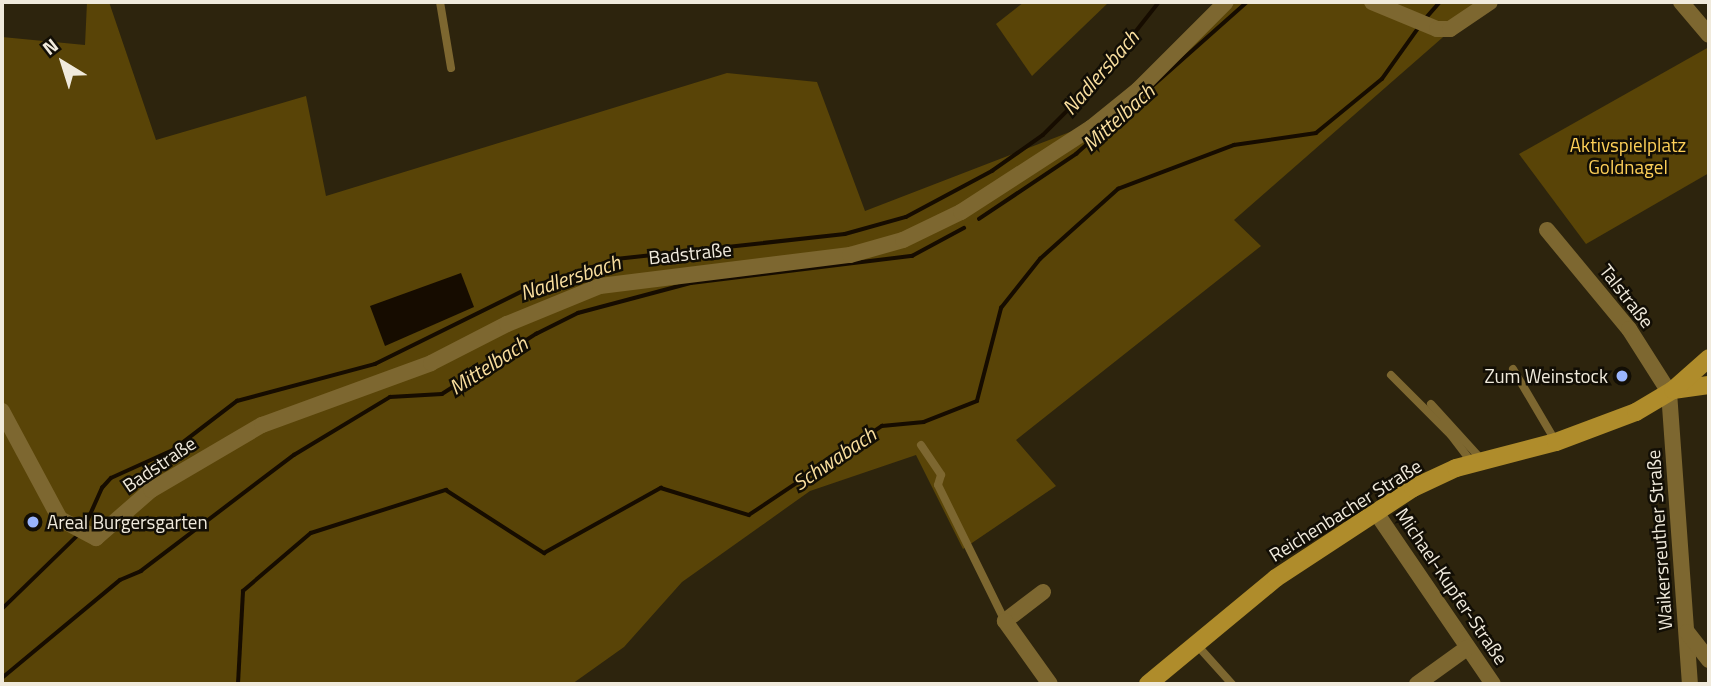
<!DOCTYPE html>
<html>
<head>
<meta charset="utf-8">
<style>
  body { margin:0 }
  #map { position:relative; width:1711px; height:686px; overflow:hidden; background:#2d240d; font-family:"Titillium Web",sans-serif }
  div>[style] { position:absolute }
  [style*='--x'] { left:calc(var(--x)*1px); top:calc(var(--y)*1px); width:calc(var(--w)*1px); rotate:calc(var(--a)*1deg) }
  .green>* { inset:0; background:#594407 }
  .water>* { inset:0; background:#160c00 }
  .stream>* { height:3.5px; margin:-1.75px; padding:0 1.75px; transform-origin:1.75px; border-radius:1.75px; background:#160c00 }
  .lane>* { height:8px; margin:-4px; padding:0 4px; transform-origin:4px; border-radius:4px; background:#7d6730 }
  .street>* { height:16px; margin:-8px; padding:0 8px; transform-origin:8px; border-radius:8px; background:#7d6730 }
  .secondary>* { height:18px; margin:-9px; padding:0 9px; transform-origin:9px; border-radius:9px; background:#af8c2b }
  .dots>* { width:19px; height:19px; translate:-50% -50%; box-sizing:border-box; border:4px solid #120e05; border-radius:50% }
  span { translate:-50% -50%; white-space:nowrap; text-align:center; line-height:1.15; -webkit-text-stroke:5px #120e05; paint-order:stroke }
  .park-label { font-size:19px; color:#fed058 }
  .street-label { font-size:19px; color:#f0eadc }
  .poi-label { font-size:19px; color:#f0eadc }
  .right { translate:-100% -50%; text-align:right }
  .left { translate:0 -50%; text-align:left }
  .water-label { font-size:21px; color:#f9de9e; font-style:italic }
  .frame { position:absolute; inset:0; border:4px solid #f0eadc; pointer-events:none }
  .north { position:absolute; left:28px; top:28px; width:70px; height:70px; -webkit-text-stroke:5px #120e05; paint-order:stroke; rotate:322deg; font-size:19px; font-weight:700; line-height:28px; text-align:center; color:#f0eadc }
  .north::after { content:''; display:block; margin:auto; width:24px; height:32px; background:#f0eadc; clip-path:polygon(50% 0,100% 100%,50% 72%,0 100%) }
</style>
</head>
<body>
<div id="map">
  <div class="green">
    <div style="clip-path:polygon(87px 2px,109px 2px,156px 140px,306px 96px,326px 196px,727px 73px,817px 82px,865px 211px,1088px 125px,1222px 2px,1492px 2px,1450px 31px,1234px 220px,1261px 246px,1016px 440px,1056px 486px,963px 549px,916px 455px,810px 491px,682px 582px,624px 647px,572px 684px,2px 684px,2px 37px,85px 45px)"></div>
    <div style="clip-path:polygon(1024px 2px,1109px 2px,1032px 76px,996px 24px)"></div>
    <div style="clip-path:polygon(1709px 47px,1709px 173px,1586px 244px,1519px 154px)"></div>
  </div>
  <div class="water">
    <div style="clip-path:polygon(461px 273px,474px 307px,385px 346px,370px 306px)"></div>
  </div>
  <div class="stream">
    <div style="--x:1426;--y:18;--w:21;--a:-49"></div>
    <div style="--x:979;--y:219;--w:117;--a:-33.8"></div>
    <div style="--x:1076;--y:154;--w:229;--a:-41.6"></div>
    <div style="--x:85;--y:526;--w:42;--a:-65.9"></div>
    <div style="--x:102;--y:488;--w:13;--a:-48"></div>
    <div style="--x:111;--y:478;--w:68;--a:-24.3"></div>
    <div style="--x:173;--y:450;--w:81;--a:-37.4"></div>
    <div style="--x:237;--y:401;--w:143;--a:-15"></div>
    <div style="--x:375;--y:364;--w:169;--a:-26.3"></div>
    <div style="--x:527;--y:289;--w:94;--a:-18.6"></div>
    <div style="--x:616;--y:259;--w:230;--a:-6.2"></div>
    <div style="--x:845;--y:234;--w:63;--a:-15.6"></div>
    <div style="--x:906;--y:217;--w:98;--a:-28.1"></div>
    <div style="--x:992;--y:171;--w:62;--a:-35.2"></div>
    <div style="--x:1043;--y:135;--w:74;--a:-45"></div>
    <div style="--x:1095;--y:83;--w:103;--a:-51.7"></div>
    <div style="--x:2;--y:609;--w:106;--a:-44.2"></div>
    <div style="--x:2;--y:678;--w:153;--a:-39.7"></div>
    <div style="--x:120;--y:580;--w:23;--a:-23"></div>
    <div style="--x:141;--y:571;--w:192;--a:-37.2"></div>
    <div style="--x:294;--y:455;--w:112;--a:-31.1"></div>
    <div style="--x:390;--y:397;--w:52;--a:-3.3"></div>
    <div style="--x:442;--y:394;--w:112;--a:-32.6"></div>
    <div style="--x:536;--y:334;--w:47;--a:-26.6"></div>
    <div style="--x:578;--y:313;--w:117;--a:-14.9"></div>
    <div style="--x:691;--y:283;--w:223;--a:-7"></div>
    <div style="--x:912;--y:256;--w:59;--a:-28.3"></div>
    <div style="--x:238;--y:684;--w:93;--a:-86.9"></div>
    <div style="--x:243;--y:591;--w:89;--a:-40.5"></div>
    <div style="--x:311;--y:533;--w:142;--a:-17.7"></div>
    <div style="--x:446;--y:490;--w:117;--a:32.7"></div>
    <div style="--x:544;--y:553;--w:134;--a:-29.1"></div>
    <div style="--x:661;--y:488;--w:92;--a:17.1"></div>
    <div style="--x:749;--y:515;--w:160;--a:-33.8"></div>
    <div style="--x:882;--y:426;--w:42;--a:-5.4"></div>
    <div style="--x:924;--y:422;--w:57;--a:-21.6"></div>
    <div style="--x:977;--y:401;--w:96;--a:-75.5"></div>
    <div style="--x:1001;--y:308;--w:63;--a:-51.5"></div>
    <div style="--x:1040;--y:259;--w:105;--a:-41.9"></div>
    <div style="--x:1118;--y:189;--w:124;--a:-20.8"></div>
    <div style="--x:1234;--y:145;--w:83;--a:-8.3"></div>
    <div style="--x:1316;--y:133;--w:85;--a:-39.3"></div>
    <div style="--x:1382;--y:79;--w:64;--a:-54.6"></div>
  </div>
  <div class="lane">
    <div style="--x:440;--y:2;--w:67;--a:80.5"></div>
    <div style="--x:1513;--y:369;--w:85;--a:59.5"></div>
    <div style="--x:1391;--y:375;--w:85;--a:45"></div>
    <div style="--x:1451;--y:435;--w:35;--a:53"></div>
    <div style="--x:1431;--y:404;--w:76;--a:47.7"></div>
    <div style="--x:921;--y:445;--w:36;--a:56"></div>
    <div style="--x:941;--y:475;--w:10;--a:107"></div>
    <div style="--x:938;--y:485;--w:152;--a:63.8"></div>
    <div style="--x:1196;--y:644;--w:54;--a:48"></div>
  </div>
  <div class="street">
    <div style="--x:1372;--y:2;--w:70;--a:22.6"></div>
    <div style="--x:1437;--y:29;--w:13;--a:0"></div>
    <div style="--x:1450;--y:29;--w:48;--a:-34"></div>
    <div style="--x:1681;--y:2;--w:43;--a:49.7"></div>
    <div style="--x:1547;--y:230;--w:129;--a:50.4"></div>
    <div style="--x:1629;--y:329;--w:75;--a:57.6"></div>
    <div style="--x:1669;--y:392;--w:293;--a:85.9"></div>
    <div style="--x:2;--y:411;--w:123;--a:61.8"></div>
    <div style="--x:60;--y:519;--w:41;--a:27.8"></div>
    <div style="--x:96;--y:538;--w:73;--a:-41.1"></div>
    <div style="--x:151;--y:490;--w:129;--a:-30.4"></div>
    <div style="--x:262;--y:425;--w:180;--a:-20.1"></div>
    <div style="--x:431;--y:363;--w:85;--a:-27.2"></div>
    <div style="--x:507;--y:324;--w:100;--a:-22.2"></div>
    <div style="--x:600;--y:286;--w:252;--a:-7.1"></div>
    <div style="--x:850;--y:255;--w:55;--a:-15.8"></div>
    <div style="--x:903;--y:240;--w:64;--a:-25.8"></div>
    <div style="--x:961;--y:212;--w:155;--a:-32.9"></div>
    <div style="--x:1091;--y:128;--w:60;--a:-39"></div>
    <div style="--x:1138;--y:90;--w:124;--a:-45"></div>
    <div style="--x:1375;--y:511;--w:209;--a:55.7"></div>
    <div style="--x:1043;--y:592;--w:48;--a:142.7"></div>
    <div style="--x:1005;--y:621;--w:77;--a:54.5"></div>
    <div style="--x:1687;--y:632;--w:36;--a:52"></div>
    <div style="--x:1417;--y:684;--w:62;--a:-35.8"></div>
  </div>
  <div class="secondary">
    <div style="--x:1673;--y:390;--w:36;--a:-8"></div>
    <div style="--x:1148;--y:684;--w:166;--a:-39.6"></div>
    <div style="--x:1276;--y:578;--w:164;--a:-33.3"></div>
    <div style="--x:1413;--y:488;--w:47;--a:-24.9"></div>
    <div style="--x:1456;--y:468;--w:103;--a:-14.6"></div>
    <div style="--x:1556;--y:442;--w:85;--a:-20.6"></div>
    <div style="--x:1636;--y:412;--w:43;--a:-30.7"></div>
    <div style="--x:1673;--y:390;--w:48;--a:-41.6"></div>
  </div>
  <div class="dots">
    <div style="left:1622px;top:376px;background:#9ab5fd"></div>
    <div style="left:33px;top:522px;background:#9ab5fd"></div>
  </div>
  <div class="park-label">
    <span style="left:1628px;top:156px">Aktivspielplatz<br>Goldnagel</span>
  </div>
  <div class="street-label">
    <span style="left:690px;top:253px;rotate:-6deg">Badstraße</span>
    <span style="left:1627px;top:296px;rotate:52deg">Talstraße</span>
    <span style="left:159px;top:464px;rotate:-34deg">Badstraße</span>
    <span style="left:1345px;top:510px;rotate:-32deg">Reichenbacher Straße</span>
    <span style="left:1659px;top:540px;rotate:-94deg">Waikersreuther Straße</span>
    <span style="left:1452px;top:586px;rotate:56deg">Michael-Kupfer-Straße</span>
  </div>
  <div class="poi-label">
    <span class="right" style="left:1608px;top:376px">Zum Weinstock</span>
    <span class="left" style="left:47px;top:522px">Areal Burgersgarten</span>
  </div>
  <div class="water-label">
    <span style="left:1100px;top:72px;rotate:-49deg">Nadlersbach</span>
    <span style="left:1118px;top:117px;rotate:-42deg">Mittelbach</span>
    <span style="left:570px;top:277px;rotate:-18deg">Nadlersbach</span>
    <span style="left:488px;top:365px;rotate:-33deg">Mittelbach</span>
    <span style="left:834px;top:458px;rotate:-34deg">Schwabach</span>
  </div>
  <div class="frame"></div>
  <div class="north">N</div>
</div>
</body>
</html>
